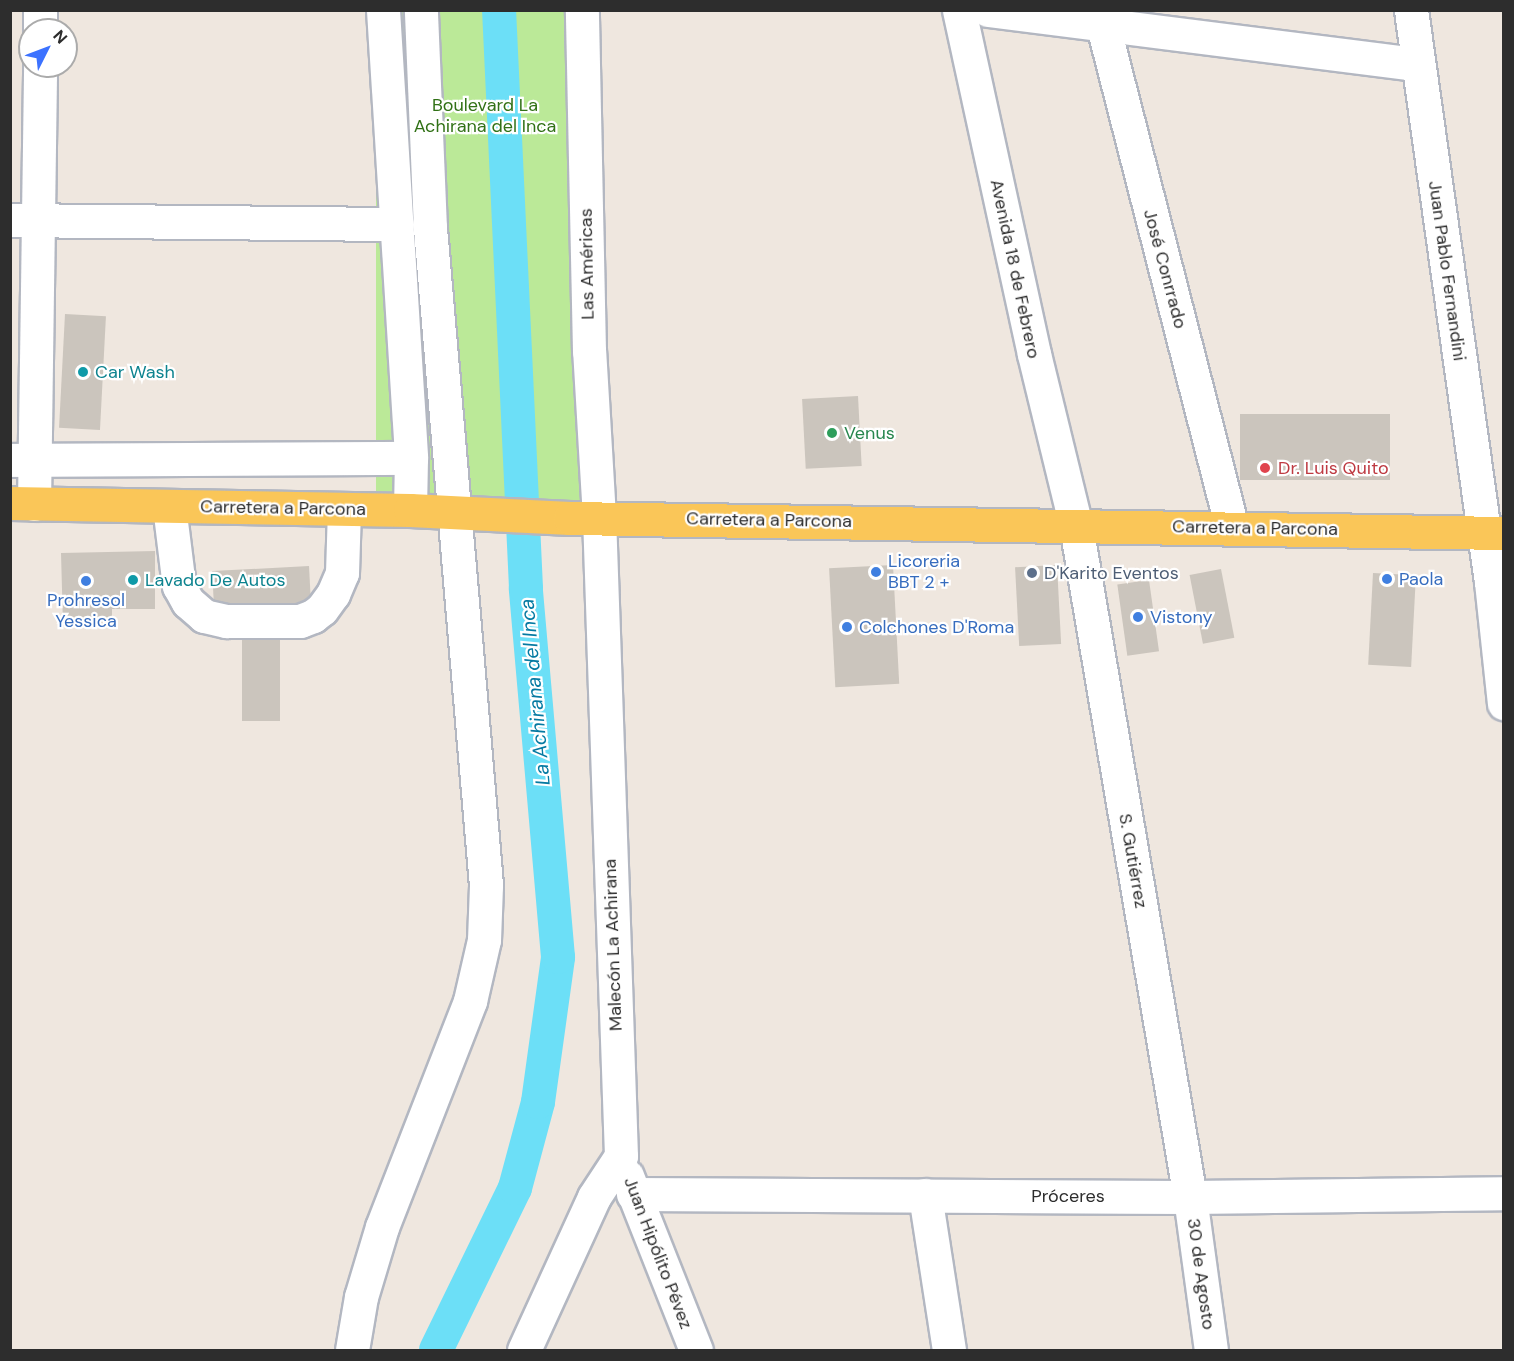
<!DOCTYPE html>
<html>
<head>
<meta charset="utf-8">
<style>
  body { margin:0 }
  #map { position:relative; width:1514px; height:1361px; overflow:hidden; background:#efe7df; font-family:"DM Sans",sans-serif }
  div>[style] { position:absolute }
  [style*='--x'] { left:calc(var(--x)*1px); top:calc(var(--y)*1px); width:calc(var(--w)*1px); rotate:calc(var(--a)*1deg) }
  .green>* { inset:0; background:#bbe998; transform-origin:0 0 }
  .canal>* { height:34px; margin:-17px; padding:0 17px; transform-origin:17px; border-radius:17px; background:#6cdff7 }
  .building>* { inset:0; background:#cbc5bd; transform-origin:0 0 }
  .roads { filter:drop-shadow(2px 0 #b3b7c1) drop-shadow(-2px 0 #b3b7c1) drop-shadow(0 2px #b3b7c1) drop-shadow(0 -2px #b3b7c1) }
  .minor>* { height:33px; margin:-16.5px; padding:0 16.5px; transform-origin:16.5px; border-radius:16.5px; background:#fff }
  .major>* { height:33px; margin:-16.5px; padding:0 16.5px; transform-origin:16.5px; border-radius:16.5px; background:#fac658 }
  .dots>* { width:16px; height:16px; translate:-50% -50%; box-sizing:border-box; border:3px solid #fff; border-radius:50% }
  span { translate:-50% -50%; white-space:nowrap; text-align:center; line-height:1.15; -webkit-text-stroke:4.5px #fff; paint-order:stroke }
  .park-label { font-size:18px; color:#317116 }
  .street-label { font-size:18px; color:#2d2d2d }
  .culture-label { font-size:18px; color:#0d838f }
  .left { translate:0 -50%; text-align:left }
  .leisure-label { font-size:18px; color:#27864d }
  .health-label { font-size:18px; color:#be3a42 }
  .shop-label { font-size:18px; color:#366cbe }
  .service-label { font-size:18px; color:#4e5e75 }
  .water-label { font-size:20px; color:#057aa2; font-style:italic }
  .frame { position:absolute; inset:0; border:12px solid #2d2d2d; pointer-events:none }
  .north { position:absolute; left:18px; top:18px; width:60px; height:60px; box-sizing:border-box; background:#fff; border:2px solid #ababab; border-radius:50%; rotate:48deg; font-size:16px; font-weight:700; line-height:24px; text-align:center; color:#2d2d2d }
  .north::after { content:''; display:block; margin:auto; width:21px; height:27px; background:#3c72ff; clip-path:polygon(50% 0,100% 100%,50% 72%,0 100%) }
</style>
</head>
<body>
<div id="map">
  <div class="green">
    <div style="left:376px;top:11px;width:206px;height:500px"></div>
  </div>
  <div class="canal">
    <div style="--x:436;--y:1350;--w:180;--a:-64"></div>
    <div style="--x:515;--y:1188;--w:89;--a:-75"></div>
    <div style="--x:538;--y:1102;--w:146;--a:-82.1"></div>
    <div style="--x:558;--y:957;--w:370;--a:-95"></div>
    <div style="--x:526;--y:588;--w:579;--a:-92.67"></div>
  </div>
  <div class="building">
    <div style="left:65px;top:314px;width:41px;height:114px;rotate:3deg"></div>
    <div style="left:858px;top:396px;width:70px;height:56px;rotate:87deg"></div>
    <div style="left:1240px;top:414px;width:150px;height:66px"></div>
    <div style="clip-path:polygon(155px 551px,155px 609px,112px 609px,112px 626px,63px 626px,61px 553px)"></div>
    <div style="left:893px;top:565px;width:119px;height:64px;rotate:87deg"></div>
    <div style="left:1057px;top:565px;width:79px;height:42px;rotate:87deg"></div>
    <div style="left:309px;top:566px;width:44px;height:97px;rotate:87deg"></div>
    <div style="left:1221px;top:569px;width:70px;height:32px;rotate:79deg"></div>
    <div style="left:1373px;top:573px;width:43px;height:92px;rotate:3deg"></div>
    <div style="left:1149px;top:580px;width:72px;height:32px;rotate:82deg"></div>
    <div style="left:242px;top:624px;width:38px;height:97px"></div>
  </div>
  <div class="roads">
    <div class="minor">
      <div style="--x:383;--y:10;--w:449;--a:86.4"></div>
      <div style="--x:411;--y:458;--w:52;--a:91.1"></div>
      <div style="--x:959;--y:10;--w:352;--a:77.7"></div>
      <div style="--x:1034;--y:354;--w:177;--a:76.3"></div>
      <div style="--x:1076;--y:526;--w:681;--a:80.36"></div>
      <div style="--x:1190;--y:1197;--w:154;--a:82.2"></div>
      <div style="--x:988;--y:10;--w:433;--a:7.2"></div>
      <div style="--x:1099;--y:10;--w:535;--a:75.6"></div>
      <div style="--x:1411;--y:10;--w:578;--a:82.04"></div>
      <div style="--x:1491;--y:582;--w:122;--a:83.9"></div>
      <div style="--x:40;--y:30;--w:20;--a:-90"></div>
      <div style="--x:10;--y:220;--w:387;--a:0.6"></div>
      <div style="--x:12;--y:460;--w:399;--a:-0.3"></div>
      <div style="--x:34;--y:504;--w:438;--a:-89.2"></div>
      <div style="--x:169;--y:506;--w:81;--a:82.9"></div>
      <div style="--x:179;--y:586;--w:18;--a:61"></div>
      <div style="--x:188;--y:602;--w:21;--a:41"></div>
      <div style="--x:204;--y:616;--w:23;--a:13"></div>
      <div style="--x:226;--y:621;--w:74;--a:0"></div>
      <div style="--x:300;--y:621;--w:14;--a:-21"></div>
      <div style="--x:313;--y:616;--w:11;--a:-38"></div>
      <div style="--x:322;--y:609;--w:19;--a:-54"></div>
      <div style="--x:333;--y:594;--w:23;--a:-67"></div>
      <div style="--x:342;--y:573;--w:64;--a:-88.2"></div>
      <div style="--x:627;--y:1176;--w:187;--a:68.4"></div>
      <div style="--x:633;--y:1194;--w:557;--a:0.31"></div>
      <div style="--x:1190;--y:1197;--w:314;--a:-0.7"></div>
      <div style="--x:925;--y:1195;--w:157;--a:81.2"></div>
      <div style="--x:352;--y:1350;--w:54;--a:-80.4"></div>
      <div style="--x:361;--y:1297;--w:73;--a:-73.3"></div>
      <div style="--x:382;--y:1227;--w:243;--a:-68.7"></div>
      <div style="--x:470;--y:1001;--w:63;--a:-77.1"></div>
      <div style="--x:484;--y:940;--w:55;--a:-87.9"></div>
      <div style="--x:486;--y:885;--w:659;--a:-94.87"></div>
      <div style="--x:430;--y:228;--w:218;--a:-92.4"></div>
      <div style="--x:524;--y:1350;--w:168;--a:-65.4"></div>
      <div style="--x:594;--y:1197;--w:49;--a:-56.6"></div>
      <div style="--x:621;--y:1156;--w:639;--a:-91.97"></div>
      <div style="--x:599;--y:517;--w:166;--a:-93.4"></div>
      <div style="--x:589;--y:351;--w:341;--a:-91.2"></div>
    </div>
    <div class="major">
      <div style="--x:10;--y:503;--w:400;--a:1"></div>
      <div style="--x:410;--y:510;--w:160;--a:2.9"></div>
      <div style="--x:570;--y:518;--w:934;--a:0.92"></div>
    </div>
  </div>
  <div class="dots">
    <div style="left:83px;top:372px;background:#0f9aa8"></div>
    <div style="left:832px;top:433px;background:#2e9e5b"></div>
    <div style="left:1265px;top:468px;background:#e0444e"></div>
    <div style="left:876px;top:572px;background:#3f7fe0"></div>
    <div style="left:1032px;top:573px;background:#5c6f8a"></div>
    <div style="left:1387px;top:579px;background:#3f7fe0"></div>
    <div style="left:133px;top:580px;background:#0f9aa8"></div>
    <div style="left:86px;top:581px;background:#3f7fe0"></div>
    <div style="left:1138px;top:617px;background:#3f7fe0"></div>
    <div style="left:847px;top:627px;background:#3f7fe0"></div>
  </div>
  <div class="park-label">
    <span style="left:485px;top:116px">Boulevard La<br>Achirana del Inca</span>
  </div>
  <div class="street-label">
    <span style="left:587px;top:264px;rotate:-91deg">Las Américas</span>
    <span style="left:1015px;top:269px;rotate:78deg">Avenida 18 de Febrero</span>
    <span style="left:1165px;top:269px;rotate:75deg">José Conrrado</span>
    <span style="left:1447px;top:271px;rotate:82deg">Juan Pablo Fernandini</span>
    <span style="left:283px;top:508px;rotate:1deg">Carretera a Parcona</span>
    <span style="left:769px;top:520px;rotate:1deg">Carretera a Parcona</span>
    <span style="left:1255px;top:528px;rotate:1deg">Carretera a Parcona</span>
    <span style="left:1133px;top:861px;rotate:80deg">S. Gutiérrez</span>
    <span style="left:613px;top:945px;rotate:-92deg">Malecón La Achirana</span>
    <span style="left:1068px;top:1196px">Próceres</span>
    <span style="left:658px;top:1253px;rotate:69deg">Juan Hipólito Pévez</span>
    <span style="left:1201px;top:1274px;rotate:82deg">30 de Agosto</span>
  </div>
  <div class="culture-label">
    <span class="left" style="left:95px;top:372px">Car Wash</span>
    <span class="left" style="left:145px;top:580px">Lavado De Autos</span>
  </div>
  <div class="leisure-label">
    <span class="left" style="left:844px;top:433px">Venus</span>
  </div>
  <div class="health-label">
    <span class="left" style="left:1278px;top:468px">Dr. Luis Quito</span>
  </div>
  <div class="shop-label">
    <span class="left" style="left:888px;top:572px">Licoreria<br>BBT 2 +</span>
    <span class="left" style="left:1399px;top:579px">Paola</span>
    <span style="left:86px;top:611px">Prohresol<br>Yessica</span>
    <span class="left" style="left:1150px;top:617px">Vistony</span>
    <span class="left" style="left:859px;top:627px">Colchones D'Roma</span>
  </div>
  <div class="service-label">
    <span class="left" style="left:1044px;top:573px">D'Karito Eventos</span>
  </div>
  <div class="water-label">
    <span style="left:535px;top:692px;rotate:-95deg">La Achirana del Inca</span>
  </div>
  <div class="frame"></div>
  <div class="north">N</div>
</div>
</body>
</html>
